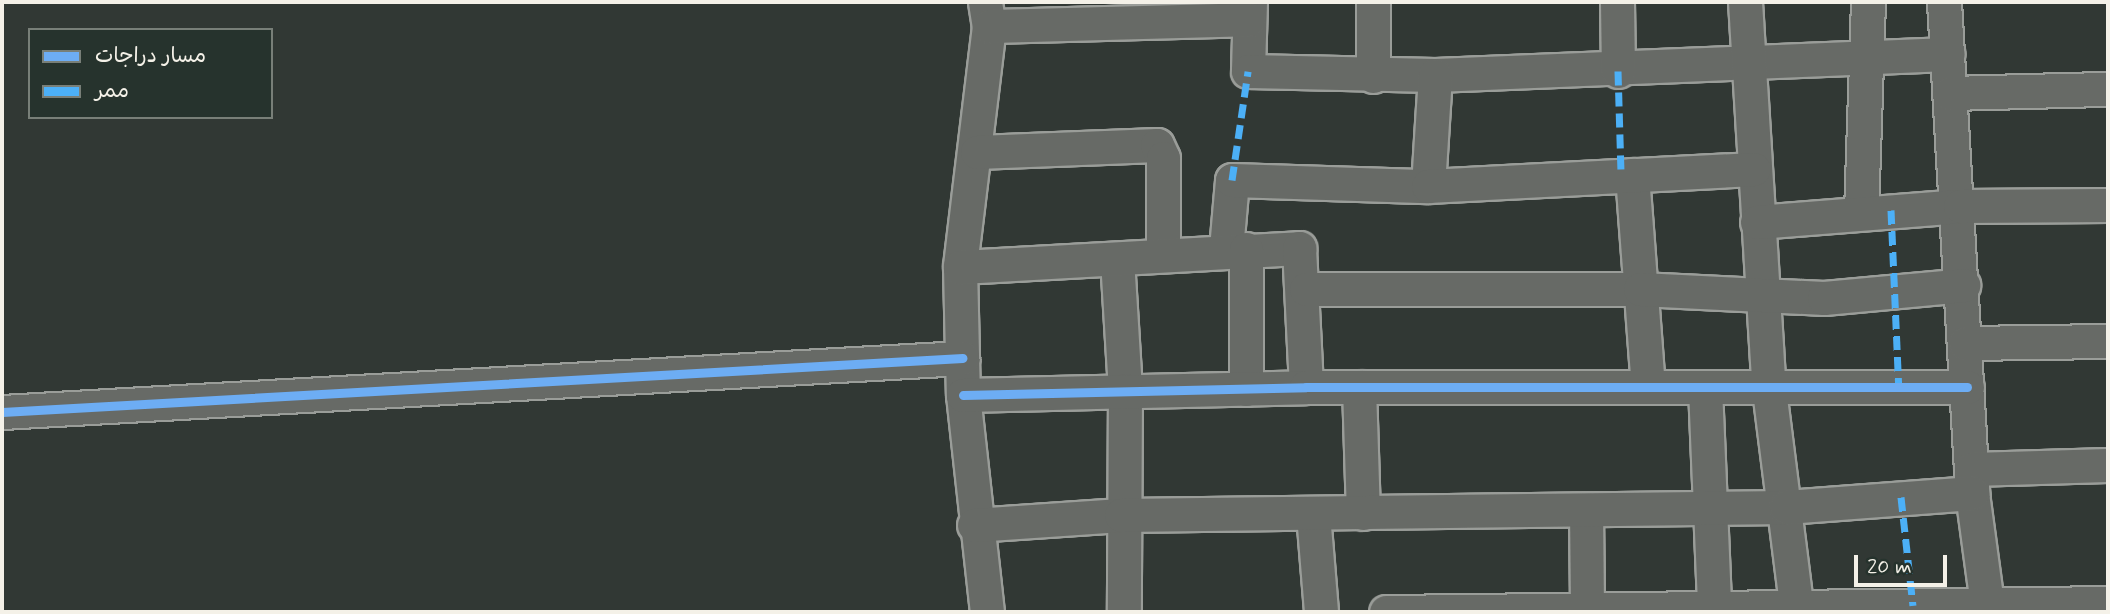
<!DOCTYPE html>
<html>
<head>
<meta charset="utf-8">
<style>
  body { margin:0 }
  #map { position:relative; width:2110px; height:614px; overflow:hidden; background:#313834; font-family:Mynerve,"Playpen Sans Arabic",sans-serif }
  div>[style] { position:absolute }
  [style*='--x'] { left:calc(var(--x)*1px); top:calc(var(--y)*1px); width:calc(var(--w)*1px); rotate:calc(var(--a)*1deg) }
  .roads { filter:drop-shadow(2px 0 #9a9d99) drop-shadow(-2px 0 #9a9d99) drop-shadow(0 2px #9a9d99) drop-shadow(0 -2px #9a9d99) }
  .minor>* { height:33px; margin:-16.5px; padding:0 16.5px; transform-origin:16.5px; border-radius:16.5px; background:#676a66 }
  .quiet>* { height:7px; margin-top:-3.5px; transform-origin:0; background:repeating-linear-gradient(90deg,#4cb0f7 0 14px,transparent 0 21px) }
  .cycleway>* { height:9px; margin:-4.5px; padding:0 4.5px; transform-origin:4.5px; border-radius:4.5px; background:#6dadf4 }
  span { translate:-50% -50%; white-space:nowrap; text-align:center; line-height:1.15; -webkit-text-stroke:6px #26332d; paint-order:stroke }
  .frame { position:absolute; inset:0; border:4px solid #f4f1e8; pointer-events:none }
  .legend { position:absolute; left:28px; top:28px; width:245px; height:91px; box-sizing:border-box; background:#26332d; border:2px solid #787f78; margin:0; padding:9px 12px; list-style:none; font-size:21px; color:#f4f1e8 }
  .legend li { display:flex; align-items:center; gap:14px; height:35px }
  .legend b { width:35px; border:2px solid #787f78 }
  .scale { position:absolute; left:1854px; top:555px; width:93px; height:32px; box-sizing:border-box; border:4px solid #f4f1e8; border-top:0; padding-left:9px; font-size:21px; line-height:24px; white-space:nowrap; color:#f4f1e8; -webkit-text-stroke:5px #26332d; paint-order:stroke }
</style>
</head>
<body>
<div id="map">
  <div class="roads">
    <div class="minor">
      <div style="--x:985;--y:2;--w:24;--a:81"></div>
      <div style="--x:989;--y:26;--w:243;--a:96.9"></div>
      <div style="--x:960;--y:267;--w:128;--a:88.7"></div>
      <div style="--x:963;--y:395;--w:218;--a:83.7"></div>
      <div style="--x:1250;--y:2;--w:69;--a:91.7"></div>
      <div style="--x:1248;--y:71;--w:187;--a:1.2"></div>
      <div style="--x:1435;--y:75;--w:513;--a:-2.34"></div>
      <div style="--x:1373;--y:2;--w:74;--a:90"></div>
      <div style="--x:1617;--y:2;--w:69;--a:89.2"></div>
      <div style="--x:1745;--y:2;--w:389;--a:86.5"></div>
      <div style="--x:1769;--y:390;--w:215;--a:82.8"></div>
      <div style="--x:1944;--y:2;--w:492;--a:86.7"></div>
      <div style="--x:1972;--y:493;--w:120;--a:82.3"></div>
      <div style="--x:989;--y:26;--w:260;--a:-1.5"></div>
      <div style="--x:1950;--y:93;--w:158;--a:-1.5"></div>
      <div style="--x:977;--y:152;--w:180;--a:-2.2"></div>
      <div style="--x:1157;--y:145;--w:14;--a:65"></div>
      <div style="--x:1163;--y:158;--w:97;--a:90"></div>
      <div style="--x:1632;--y:175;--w:212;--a:85.7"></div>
      <div style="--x:1428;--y:186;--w:111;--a:-86.4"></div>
      <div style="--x:1861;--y:213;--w:211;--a:-88.1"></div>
      <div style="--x:1757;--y:222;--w:204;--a:-4.5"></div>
      <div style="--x:1960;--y:206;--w:148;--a:-0.4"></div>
      <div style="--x:1226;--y:249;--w:69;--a:-85"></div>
      <div style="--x:1232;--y:180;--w:196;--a:1.8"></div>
      <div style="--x:1428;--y:186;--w:326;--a:-3"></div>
      <div style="--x:1117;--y:259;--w:131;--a:86.5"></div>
      <div style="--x:1125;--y:390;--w:222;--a:90.3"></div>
      <div style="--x:960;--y:267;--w:340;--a:-3.2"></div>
      <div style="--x:1299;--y:248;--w:139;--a:87.1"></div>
      <div style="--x:1306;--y:289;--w:334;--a:0"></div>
      <div style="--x:1640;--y:289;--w:184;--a:2.8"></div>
      <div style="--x:1824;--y:298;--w:140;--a:-5.3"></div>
      <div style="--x:1965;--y:343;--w:143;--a:-0.8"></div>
      <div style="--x:1359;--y:387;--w:126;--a:88.2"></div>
      <div style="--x:1705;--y:388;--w:215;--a:87.6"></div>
      <div style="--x:1246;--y:389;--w:140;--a:-90"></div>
      <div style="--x:963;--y:395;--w:343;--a:-1.3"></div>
      <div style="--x:1306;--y:387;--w:661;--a:0"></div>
      <div style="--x:2;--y:412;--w:962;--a:-3.22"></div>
      <div style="--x:1971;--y:469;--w:137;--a:-1.7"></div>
      <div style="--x:1586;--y:510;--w:95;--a:89.4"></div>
      <div style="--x:1313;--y:514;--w:98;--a:85.3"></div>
      <div style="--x:974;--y:525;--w:147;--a:-3.9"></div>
      <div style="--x:1121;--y:515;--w:665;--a:-0.69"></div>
      <div style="--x:1786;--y:507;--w:187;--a:-4.3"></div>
      <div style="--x:1386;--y:612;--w:722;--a:-0.71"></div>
    </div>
  </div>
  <div class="quiet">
    <div style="--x:1618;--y:71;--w:104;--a:88.3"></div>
    <div style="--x:1232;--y:180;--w:110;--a:-81.6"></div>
    <div style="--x:1891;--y:210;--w:181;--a:87.5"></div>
    <div style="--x:1901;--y:497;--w:109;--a:83.7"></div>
  </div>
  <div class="cycleway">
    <div style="--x:963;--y:395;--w:343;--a:-1.3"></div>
    <div style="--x:1306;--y:387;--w:661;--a:0"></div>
    <div style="--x:2;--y:412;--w:962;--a:-3.22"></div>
  </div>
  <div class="frame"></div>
  <ul class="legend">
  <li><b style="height:9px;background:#6dadf4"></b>مسار دراجات</li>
  <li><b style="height:9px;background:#4cb0f7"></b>ممر</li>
  </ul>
  <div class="scale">20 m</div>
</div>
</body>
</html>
